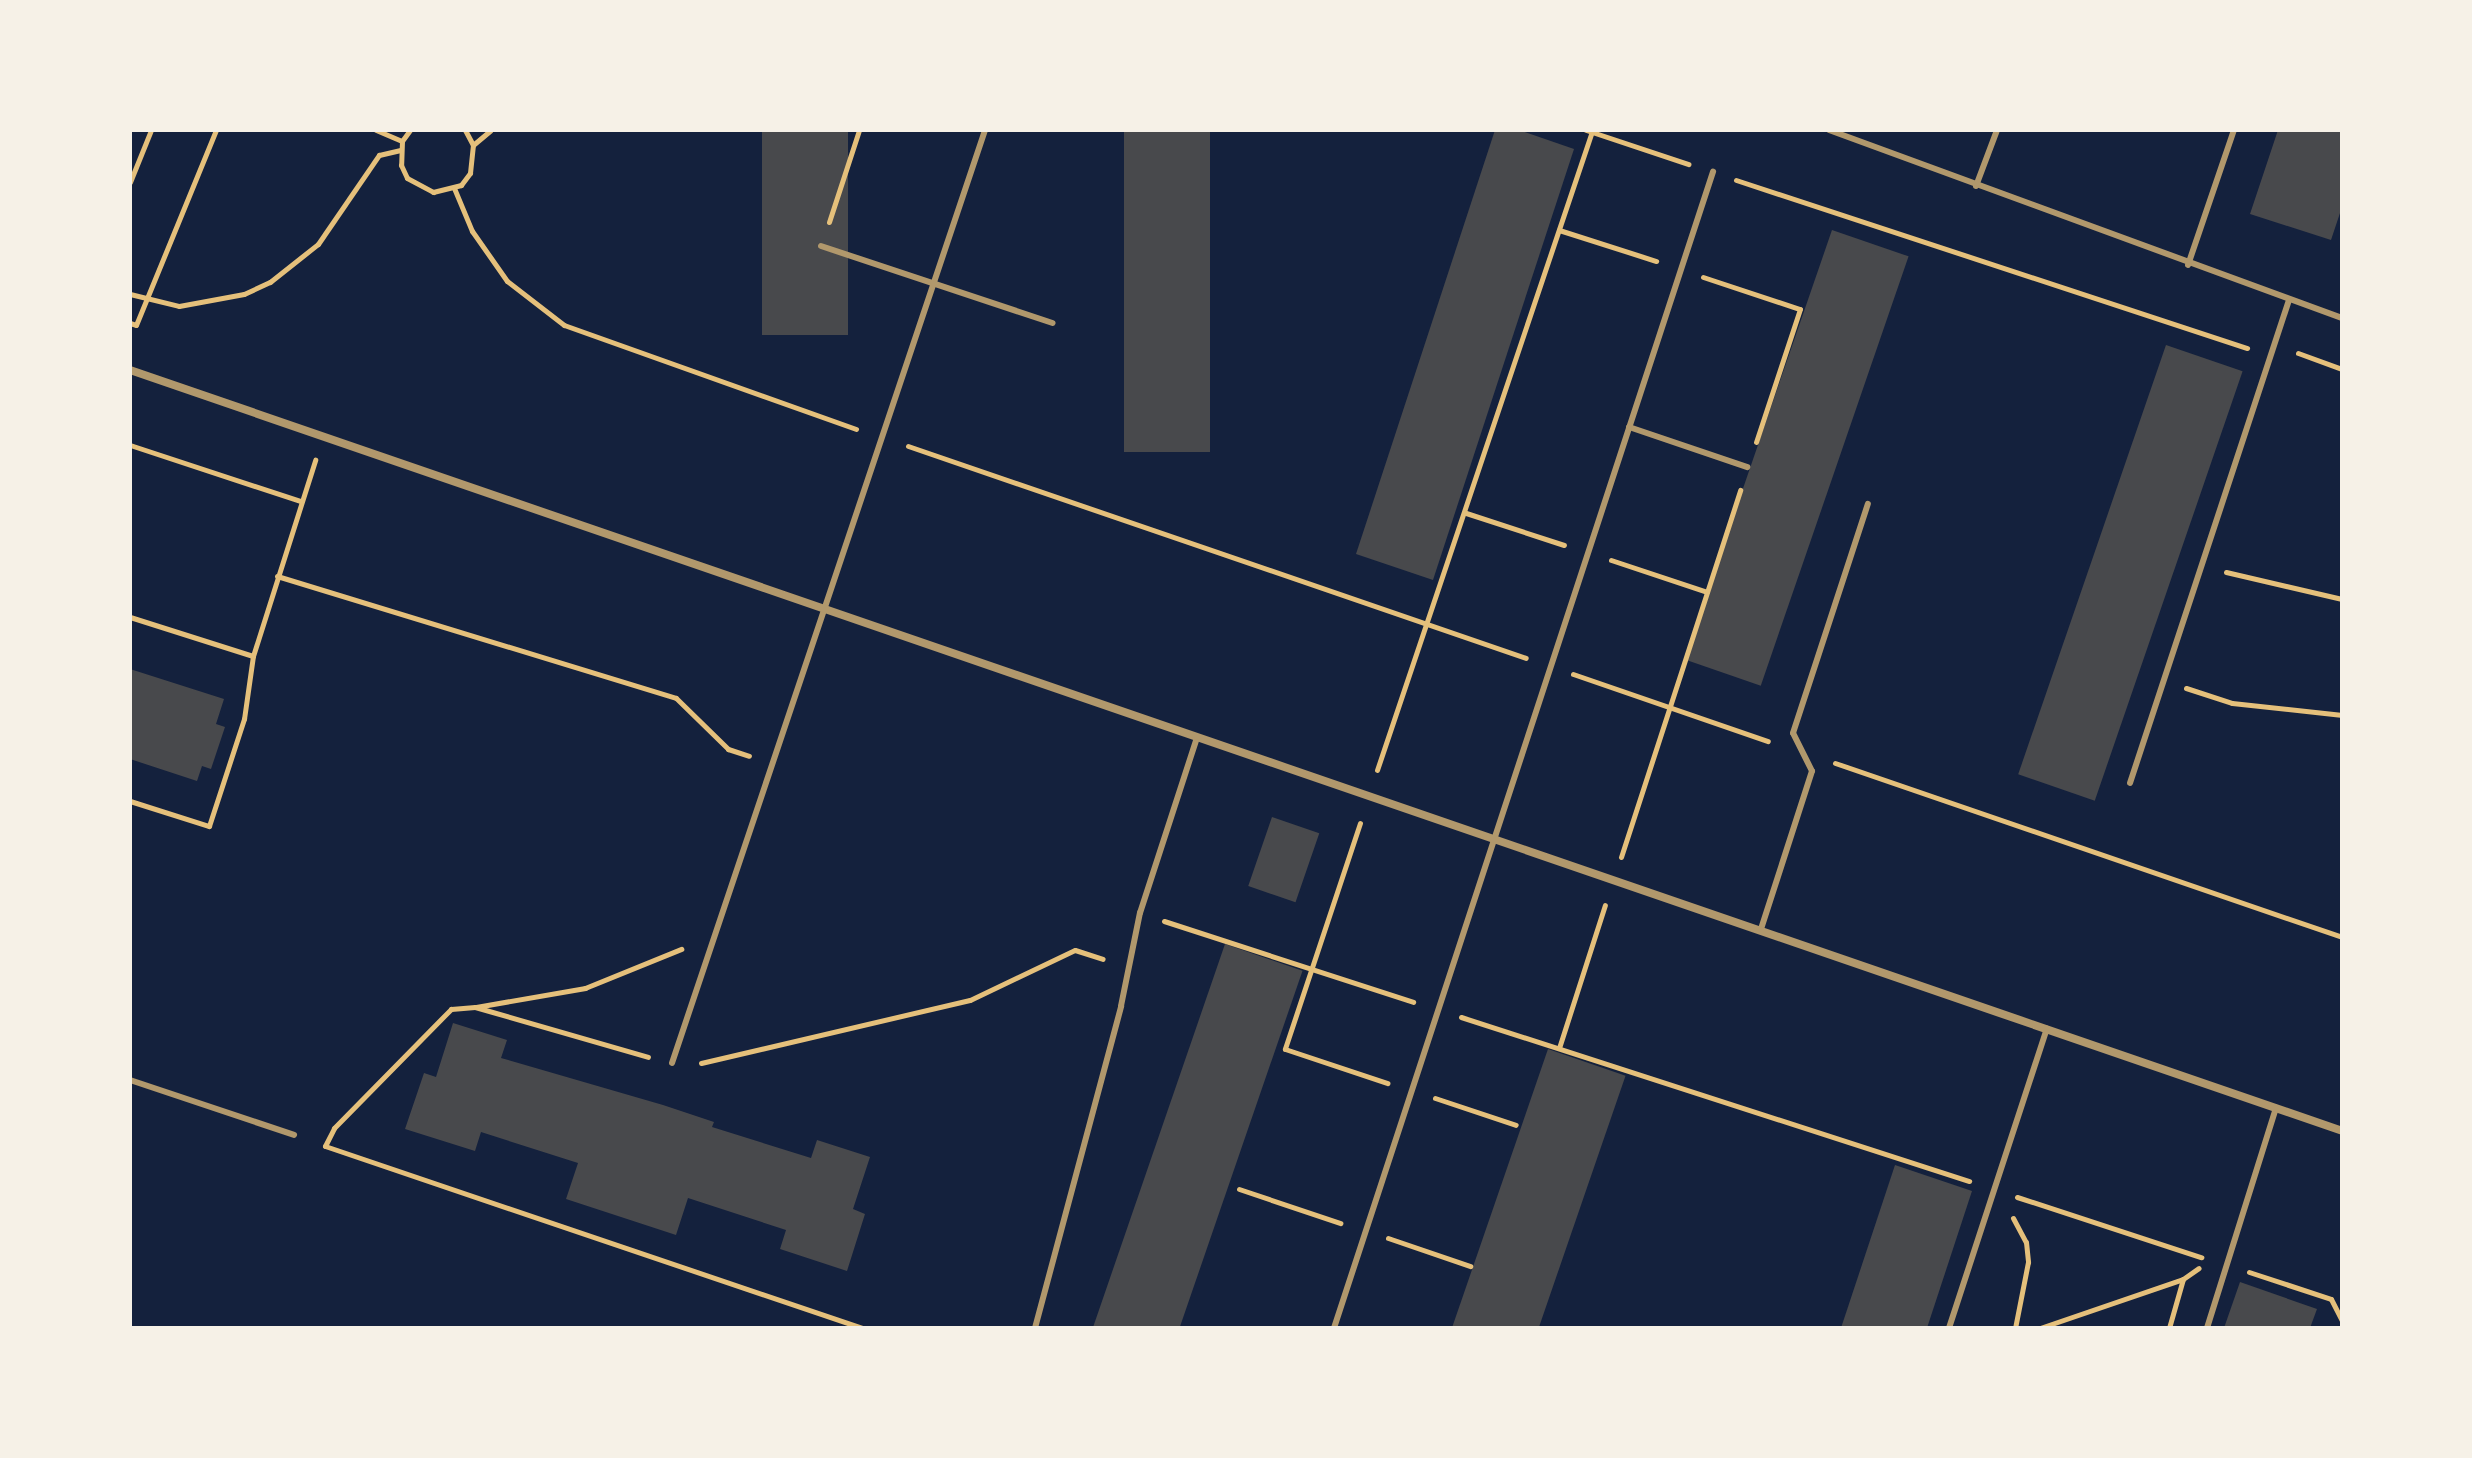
<!DOCTYPE html>
<html>
<head>
<meta charset="utf-8">
<style>
  body { margin:0 }
  #map { position:relative; width:2472px; height:1458px; overflow:hidden; background:#14213d; font-family:"Work Sans",sans-serif }
  div>[style] { position:absolute }
  [style*='--x'] { left:calc(var(--x)*1px); top:calc(var(--y)*1px); width:calc(var(--w)*1px); rotate:calc(var(--a)*1deg) }
  .building>* { inset:0; background:#48494c; transform-origin:0 0 }
  .path>* { height:5px; margin:-2.5px; padding:0 2.5px; transform-origin:2.5px; border-radius:2.5px; background:#e5c07b }
  .service>* { height:6px; margin:-3px; padding:0 3px; transform-origin:3px; border-radius:3px; background:#b1986c }
  .minor>* { height:8px; margin:-4px; padding:0 4px; transform-origin:4px; border-radius:4px; background:#b1986c }
  span { translate:-50% -50%; white-space:nowrap; text-align:center; line-height:1.15; -webkit-text-stroke:6px #f6f1e7; paint-order:stroke }
  .frame { position:absolute; inset:0; border:132px solid #f6f1e7; pointer-events:none }
</style>
</head>
<body>
<div id="map">
  <div class="building">
    <div style="left:762px;top:130px;width:86px;height:205px"></div>
    <div style="left:1124px;top:130px;width:86px;height:322px"></div>
    <div style="clip-path:polygon(1495px 130px,1519px 130px,1574px 149px,1433px 580px,1356px 554px)"></div>
    <div style="clip-path:polygon(2278px 130px,2342px 130px,2342px 207px,2331px 240px,2250px 214px)"></div>
    <div style="left:1832px;top:230px;width:81px;height:454px;rotate:19deg"></div>
    <div style="left:2166px;top:345px;width:81px;height:454px;rotate:19deg"></div>
    <div style="clip-path:polygon(130px 669px,224px 699px,216px 724px,225px 727px,211px 769px,202px 766px,197px 781px,130px 759px)"></div>
    <div style="left:1272px;top:817px;width:50px;height:73px;rotate:19deg"></div>
    <div style="left:1225px;top:944px;width:82px;height:404px;rotate:19deg"></div>
    <div style="clip-path:polygon(453px 1023px,507px 1040px,501px 1058px,663px 1105px,714px 1122px,712px 1127px,811px 1158px,817px 1140px,870px 1157px,853px 1209px,865px 1214px,847px 1271px,780px 1249px,786px 1230px,688px 1198px,676px 1235px,566px 1199px,578px 1163px,481px 1132px,475px 1151px,405px 1129px,424px 1073px,436px 1077px)"></div>
    <div style="left:1548px;top:1049px;width:82px;height:293px;rotate:19deg"></div>
    <div style="clip-path:polygon(1895px 1165px,1972px 1191px,1927px 1328px,1841px 1328px)"></div>
    <div style="clip-path:polygon(2240px 1282px,2317px 1309px,2310px 1328px,2224px 1328px)"></div>
  </div>
  <div class="path">
    <div style="--x:376;--y:130;--w:28;--a:23"></div>
    <div style="--x:410;--y:130;--w:14;--a:126"></div>
    <div style="--x:402;--y:141;--w:24;--a:92"></div>
    <div style="--x:401;--y:165;--w:14;--a:65"></div>
    <div style="--x:407;--y:178;--w:30;--a:28"></div>
    <div style="--x:433;--y:192;--w:29;--a:-14"></div>
    <div style="--x:461;--y:185;--w:15;--a:-53"></div>
    <div style="--x:470;--y:173;--w:28;--a:-84"></div>
    <div style="--x:473;--y:145;--w:17;--a:-118"></div>
    <div style="--x:1586;--y:130;--w:108;--a:18.4"></div>
    <div style="--x:473;--y:145;--w:23;--a:-40"></div>
    <div style="--x:1736;--y:180;--w:538;--a:18.2"></div>
    <div style="--x:130;--y:182;--w:56;--a:-68"></div>
    <div style="--x:454;--y:188;--w:47;--a:67.3"></div>
    <div style="--x:472;--y:231;--w:61;--a:55"></div>
    <div style="--x:507;--y:281;--w:72;--a:37.7"></div>
    <div style="--x:564;--y:325;--w:310;--a:19.6"></div>
    <div style="--x:829;--y:222;--w:97;--a:-71.9"></div>
    <div style="--x:1559;--y:230;--w:102;--a:17.7"></div>
    <div style="--x:1703;--y:277;--w:102;--a:18.3"></div>
    <div style="--x:1800;--y:309;--w:140;--a:108.3"></div>
    <div style="--x:130;--y:294;--w:50;--a:13.8"></div>
    <div style="--x:179;--y:306;--w:66;--a:-10.5"></div>
    <div style="--x:244;--y:294;--w:29;--a:-25"></div>
    <div style="--x:270;--y:282;--w:61;--a:-38.4"></div>
    <div style="--x:318;--y:244;--w:108;--a:-55.6"></div>
    <div style="--x:379;--y:155;--w:22;--a:-13"></div>
    <div style="--x:130;--y:323;--w:6;--a:18"></div>
    <div style="--x:136;--y:325;--w:211;--a:-67.7"></div>
    <div style="--x:2298;--y:353;--w:47;--a:20"></div>
    <div style="--x:130;--y:445;--w:179;--a:18.2"></div>
    <div style="--x:908;--y:446;--w:653;--a:18.93"></div>
    <div style="--x:1466;--y:513;--w:103;--a:18.1"></div>
    <div style="--x:1611;--y:560;--w:101;--a:18.4"></div>
    <div style="--x:2226;--y:572;--w:119;--a:13.1"></div>
    <div style="--x:277;--y:576;--w:417;--a:17"></div>
    <div style="--x:676;--y:698;--w:73;--a:44.4"></div>
    <div style="--x:728;--y:749;--w:22;--a:18"></div>
    <div style="--x:130;--y:617;--w:129;--a:17.6"></div>
    <div style="--x:1573;--y:674;--w:206;--a:19"></div>
    <div style="--x:2186;--y:688;--w:48;--a:18.1"></div>
    <div style="--x:2232;--y:703;--w:111;--a:6.2"></div>
    <div style="--x:1835;--y:763;--w:536;--a:18.94"></div>
    <div style="--x:1377;--y:770;--w:674;--a:-71.4"></div>
    <div style="--x:130;--y:801;--w:83;--a:17.6"></div>
    <div style="--x:209;--y:826;--w:113;--a:-71.9"></div>
    <div style="--x:244;--y:719;--w:64;--a:-81.9"></div>
    <div style="--x:253;--y:656;--w:206;--a:-72.4"></div>
    <div style="--x:1360;--y:823;--w:238;--a:108.4"></div>
    <div style="--x:1285;--y:1049;--w:108;--a:18.4"></div>
    <div style="--x:1621;--y:857;--w:386;--a:-72"></div>
    <div style="--x:1164;--y:921;--w:262;--a:18"></div>
    <div style="--x:476;--y:1007;--w:111;--a:-9.9"></div>
    <div style="--x:585;--y:988;--w:104;--a:-22.1"></div>
    <div style="--x:1461;--y:1017;--w:534;--a:17.89"></div>
    <div style="--x:1559;--y:1048;--w:150;--a:-72.2"></div>
    <div style="--x:701;--y:1063;--w:276;--a:-13.2"></div>
    <div style="--x:970;--y:1000;--w:116;--a:-25.5"></div>
    <div style="--x:1075;--y:950;--w:29;--a:18"></div>
    <div style="--x:1435;--y:1098;--w:85;--a:18.4"></div>
    <div style="--x:325;--y:1146;--w:20;--a:-63"></div>
    <div style="--x:334;--y:1128;--w:167;--a:-45.5"></div>
    <div style="--x:451;--y:1009;--w:24;--a:-5"></div>
    <div style="--x:475;--y:1007;--w:180;--a:16.1"></div>
    <div style="--x:325;--y:1146;--w:567;--a:18.72"></div>
    <div style="--x:1239;--y:1189;--w:107;--a:18.6"></div>
    <div style="--x:2017;--y:1197;--w:194;--a:18.1"></div>
    <div style="--x:2013;--y:1218;--w:27;--a:62"></div>
    <div style="--x:2026;--y:1242;--w:20;--a:84"></div>
    <div style="--x:2028;--y:1262;--w:67;--a:101.1"></div>
    <div style="--x:1388;--y:1238;--w:87;--a:18.9"></div>
    <div style="--x:2249;--y:1272;--w:86;--a:18.2"></div>
    <div style="--x:2331;--y:1299;--w:25;--a:63"></div>
    <div style="--x:2040;--y:1328;--w:151;--a:-18.9"></div>
    <div style="--x:2183;--y:1279;--w:19;--a:-35"></div>
    <div style="--x:2169;--y:1328;--w:51;--a:-74.1"></div>
  </div>
  <div class="service">
    <div style="--x:1829;--y:130;--w:546;--a:20.13"></div>
    <div style="--x:1976;--y:186;--w:60;--a:-69.4"></div>
    <div style="--x:821;--y:246;--w:244;--a:18.4"></div>
    <div style="--x:2188;--y:265;--w:143;--a:-71.2"></div>
    <div style="--x:1629;--y:427;--w:125;--a:18.7"></div>
    <div style="--x:2130;--y:783;--w:508;--a:-71.78"></div>
    <div style="--x:1761;--y:929;--w:166;--a:-72.1"></div>
    <div style="--x:1812;--y:771;--w:42;--a:-116.6"></div>
    <div style="--x:1793;--y:733;--w:241;--a:-71.9"></div>
    <div style="--x:672;--y:1063;--w:984;--a:-71.45"></div>
    <div style="--x:130;--y:1080;--w:173;--a:18.5"></div>
    <div style="--x:1035;--y:1328;--w:333;--a:-75"></div>
    <div style="--x:1121;--y:1006;--w:95;--a:-78.5"></div>
    <div style="--x:1140;--y:913;--w:184;--a:-72"></div>
    <div style="--x:1334;--y:1328;--w:1217;--a:-71.85"></div>
    <div style="--x:1949;--y:1328;--w:315;--a:-71.9"></div>
    <div style="--x:2207;--y:1328;--w:231;--a:-72.6"></div>
  </div>
  <div class="minor">
    <div style="--x:130;--y:370;--w:2339;--a:18.98"></div>
  </div>
  <div class="frame"></div>
</div>
</body>
</html>
